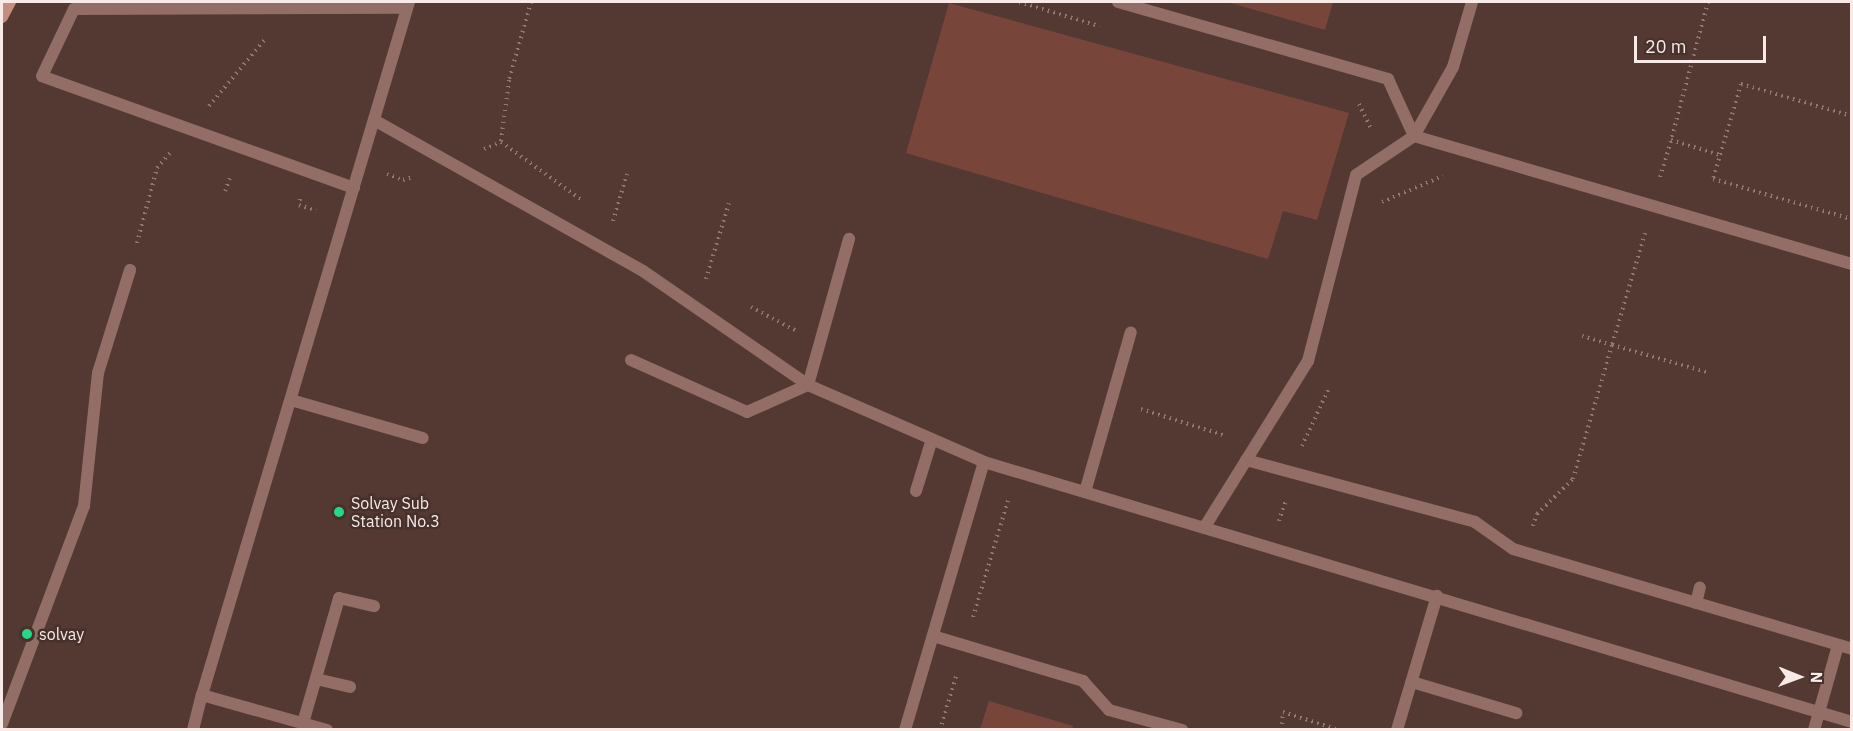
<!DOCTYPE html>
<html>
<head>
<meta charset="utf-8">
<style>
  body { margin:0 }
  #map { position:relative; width:1853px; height:731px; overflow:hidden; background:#46312c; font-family:"IBM Plex Sans",sans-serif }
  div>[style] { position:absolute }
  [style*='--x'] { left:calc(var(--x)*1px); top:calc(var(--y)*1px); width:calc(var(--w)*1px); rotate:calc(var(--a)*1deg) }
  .built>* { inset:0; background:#543933 }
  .green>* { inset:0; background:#78453b }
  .path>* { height:4px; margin-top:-2px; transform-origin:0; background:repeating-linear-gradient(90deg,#8d7a76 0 1.5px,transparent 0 6px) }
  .lane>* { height:12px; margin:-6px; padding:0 6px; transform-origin:6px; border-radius:6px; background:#926e66 }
  .secondary>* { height:12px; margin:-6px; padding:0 6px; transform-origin:6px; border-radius:6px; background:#c58c80 }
  .dots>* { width:16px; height:16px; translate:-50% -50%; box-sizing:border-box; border:3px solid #46312c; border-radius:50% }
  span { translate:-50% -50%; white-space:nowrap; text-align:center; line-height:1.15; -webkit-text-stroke:5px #46312c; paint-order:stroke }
  .poi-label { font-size:16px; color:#f8eae7 }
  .left { translate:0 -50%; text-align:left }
  .frame { position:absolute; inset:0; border:3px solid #f8eae7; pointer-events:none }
  .north { position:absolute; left:1769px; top:647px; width:60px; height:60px; -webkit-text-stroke:4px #46312c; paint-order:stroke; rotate:91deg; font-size:16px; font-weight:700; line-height:24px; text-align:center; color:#f8eae7 }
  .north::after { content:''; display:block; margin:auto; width:21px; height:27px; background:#f8eae7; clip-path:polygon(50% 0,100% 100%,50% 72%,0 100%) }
  .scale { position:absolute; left:1634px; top:36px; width:132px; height:27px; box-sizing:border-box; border:3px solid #f8eae7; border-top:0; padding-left:8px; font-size:18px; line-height:21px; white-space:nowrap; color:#f8eae7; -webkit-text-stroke:4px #46312c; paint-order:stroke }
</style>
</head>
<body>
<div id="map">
  <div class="built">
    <div style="clip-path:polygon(10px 2px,1851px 2px,1851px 729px,2px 730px,2px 17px)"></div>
  </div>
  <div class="green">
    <div style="clip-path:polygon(1227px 2px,1333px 2px,1325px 30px)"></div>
    <div style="clip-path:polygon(949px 3px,1349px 113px,1317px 220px,1283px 211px,1268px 259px,906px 153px)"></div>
    <div style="clip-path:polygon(989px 701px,1073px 726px,1072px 729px,980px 729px)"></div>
  </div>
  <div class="path">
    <div style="--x:531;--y:2;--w:81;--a:105.8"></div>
    <div style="--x:509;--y:80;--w:63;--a:97.4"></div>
    <div style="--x:501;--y:142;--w:101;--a:35.7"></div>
    <div style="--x:1019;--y:2;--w:84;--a:16.7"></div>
    <div style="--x:1708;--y:2;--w:143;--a:105"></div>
    <div style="--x:1671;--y:140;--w:51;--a:17"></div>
    <div style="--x:1359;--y:104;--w:28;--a:64"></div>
    <div style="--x:209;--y:106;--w:89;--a:-50"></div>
    <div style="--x:1852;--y:116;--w:116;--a:-163.9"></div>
    <div style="--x:1741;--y:84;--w:99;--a:106.4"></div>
    <div style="--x:1713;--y:179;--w:145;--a:16.1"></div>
    <div style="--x:484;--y:149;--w:18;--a:-22"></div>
    <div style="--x:387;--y:174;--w:17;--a:21"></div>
    <div style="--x:403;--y:180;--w:10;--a:-17"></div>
    <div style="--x:1660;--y:177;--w:39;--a:-73"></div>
    <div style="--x:225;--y:191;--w:17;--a:-69"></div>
    <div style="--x:300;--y:199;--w:6;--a:99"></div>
    <div style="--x:299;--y:205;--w:18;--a:19"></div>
    <div style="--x:1382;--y:202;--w:66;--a:-23.1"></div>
    <div style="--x:613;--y:221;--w:49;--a:-73.4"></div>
    <div style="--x:1645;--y:233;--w:117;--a:106.4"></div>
    <div style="--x:1612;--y:345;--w:99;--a:15.9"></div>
    <div style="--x:137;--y:243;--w:78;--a:-75.1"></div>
    <div style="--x:157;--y:168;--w:20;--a:-49"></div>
    <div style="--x:706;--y:279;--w:79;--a:-73.2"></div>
    <div style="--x:751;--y:307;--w:50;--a:27.6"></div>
    <div style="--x:1141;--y:409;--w:89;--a:17.6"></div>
    <div style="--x:1302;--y:446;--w:64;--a:-65"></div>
    <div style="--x:1279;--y:521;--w:23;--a:-72"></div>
    <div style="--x:1533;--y:526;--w:13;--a:-72"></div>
    <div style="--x:1537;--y:514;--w:50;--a:-44.2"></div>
    <div style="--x:1573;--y:479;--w:140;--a:-73.8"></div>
    <div style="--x:1612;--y:345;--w:31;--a:-163"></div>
    <div style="--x:973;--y:617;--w:122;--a:-73.3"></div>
    <div style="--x:940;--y:730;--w:59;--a:-73.4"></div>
    <div style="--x:1282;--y:730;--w:18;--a:-87"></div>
    <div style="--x:1283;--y:712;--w:59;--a:17.8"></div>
  </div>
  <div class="lane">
    <div style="--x:1118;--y:2;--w:281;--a:15.9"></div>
    <div style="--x:1388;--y:79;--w:63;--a:65.5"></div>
    <div style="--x:374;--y:120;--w:308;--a:29.3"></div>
    <div style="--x:643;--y:271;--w:201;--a:34.6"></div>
    <div style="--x:808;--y:385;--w:192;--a:23.6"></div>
    <div style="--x:984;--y:462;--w:906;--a:16.68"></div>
    <div style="--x:1414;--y:136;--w:79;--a:-60.5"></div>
    <div style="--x:1453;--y:67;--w:68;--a:-73.7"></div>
    <div style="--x:354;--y:188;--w:331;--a:-160.3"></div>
    <div style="--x:42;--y:76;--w:74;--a:-64.5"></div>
    <div style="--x:74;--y:9;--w:333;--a:-0.2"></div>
    <div style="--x:631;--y:360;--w:127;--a:24.1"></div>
    <div style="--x:747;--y:412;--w:67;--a:-23.9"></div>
    <div style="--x:808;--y:385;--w:152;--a:-74.3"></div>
    <div style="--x:291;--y:400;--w:137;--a:16.1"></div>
    <div style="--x:1246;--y:460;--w:237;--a:15.1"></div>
    <div style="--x:1475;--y:522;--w:47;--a:35.4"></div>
    <div style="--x:1513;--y:549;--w:353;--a:16.4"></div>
    <div style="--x:916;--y:491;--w:54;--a:-72.9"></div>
    <div style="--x:1085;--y:492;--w:166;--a:-74"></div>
    <div style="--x:1204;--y:528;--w:197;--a:-58.1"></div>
    <div style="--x:1308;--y:361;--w:192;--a:-75.5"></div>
    <div style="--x:1356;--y:175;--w:70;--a:-33.9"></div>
    <div style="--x:1414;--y:136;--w:456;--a:16.3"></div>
    <div style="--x:1696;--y:603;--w:16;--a:-76"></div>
    <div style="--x:933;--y:636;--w:157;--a:16.7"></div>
    <div style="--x:1083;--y:681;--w:39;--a:48"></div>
    <div style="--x:1109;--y:710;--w:76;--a:15.3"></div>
    <div style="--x:316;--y:679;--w:35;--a:13"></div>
    <div style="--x:1412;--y:682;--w:109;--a:16.6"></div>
    <div style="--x:303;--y:723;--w:130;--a:-73.9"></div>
    <div style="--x:339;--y:598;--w:36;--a:13"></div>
    <div style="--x:2;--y:724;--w:233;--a:-69.4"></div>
    <div style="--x:84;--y:506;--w:134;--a:-84"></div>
    <div style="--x:98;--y:373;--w:108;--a:-72.7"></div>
    <div style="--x:193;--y:730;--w:36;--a:-76"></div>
    <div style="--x:327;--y:730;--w:130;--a:-164.4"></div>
    <div style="--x:202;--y:695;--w:723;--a:-73.37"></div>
    <div style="--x:905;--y:730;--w:279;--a:-73.6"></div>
    <div style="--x:1397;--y:730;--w:140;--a:-73.4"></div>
    <div style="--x:1814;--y:730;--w:88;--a:-74.2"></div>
  </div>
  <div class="secondary">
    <div style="--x:2;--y:17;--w:17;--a:-62"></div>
  </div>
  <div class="dots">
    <div style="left:339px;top:512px;background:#24d886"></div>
    <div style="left:27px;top:634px;background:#24d886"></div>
  </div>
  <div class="poi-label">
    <span class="left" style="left:351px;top:512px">Solvay Sub<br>Station No.3</span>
    <span class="left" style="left:39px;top:634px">solvay</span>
  </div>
  <div class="frame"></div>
  <div class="north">N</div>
  <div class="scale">20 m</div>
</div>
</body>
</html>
